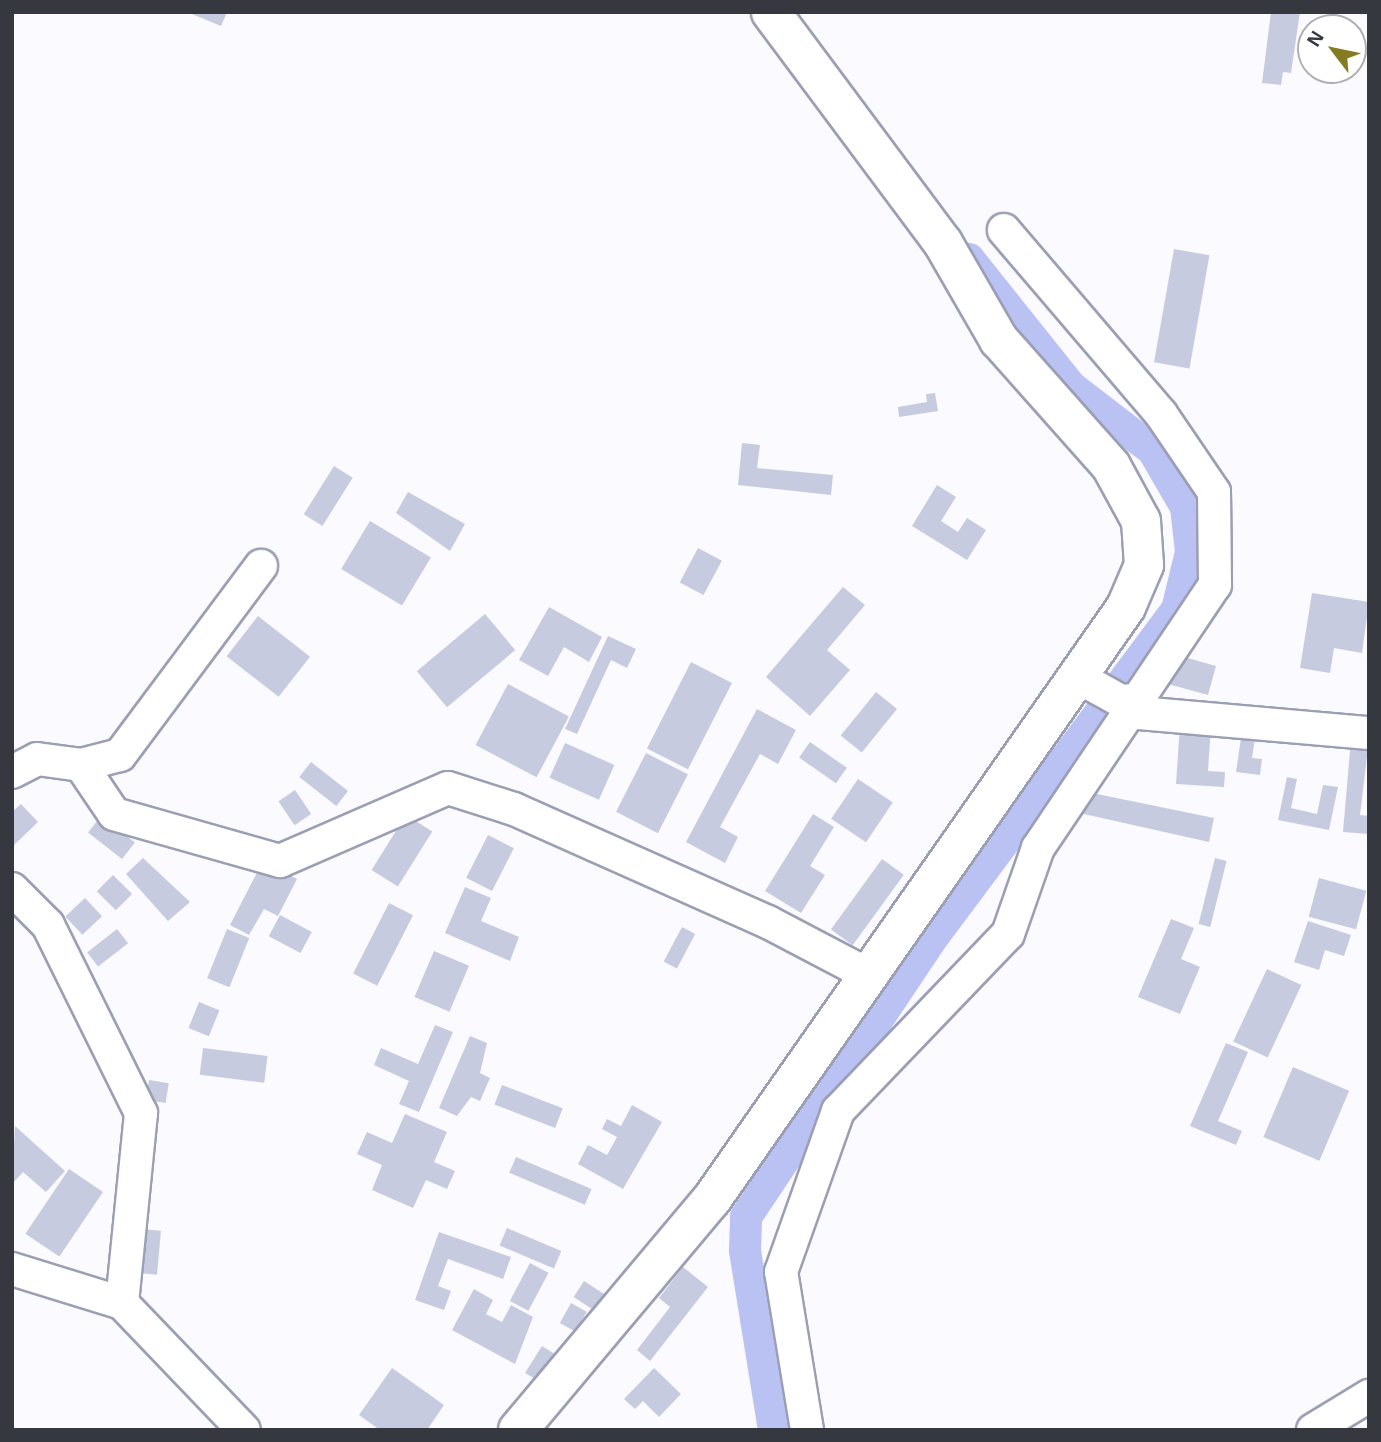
<!DOCTYPE html>
<html>
<head>
<meta charset="utf-8">
<style>
  body { margin:0 }
  #map { position:relative; width:1381px; height:1442px; overflow:hidden; background:#fafaff; font-family:Helvetica,sans-serif }
  div>[style] { position:absolute }
  [style*='--x'] { left:calc(var(--x)*1px); top:calc(var(--y)*1px); width:calc(var(--w)*1px); rotate:calc(var(--a)*1deg) }
  .canal>* { height:32px; margin:-16px; padding:0 16px; transform-origin:16px; border-radius:16px; background:#b9c2f3 }
  .building>* { inset:0; background:#c7cbe0; transform-origin:0 0 }
  .roads { filter:drop-shadow(2px 0 #9b9fb3) drop-shadow(-2px 0 #9b9fb3) drop-shadow(0 2px #9b9fb3) drop-shadow(0 -2px #9b9fb3) }
  .minor>* { height:32px; margin:-16px; padding:0 16px; transform-origin:16px; border-radius:16px; background:#fff }
  .tertiary>* { height:38px; margin:-19px; padding:0 19px; transform-origin:19px; border-radius:19px; background:#fff }
  span { translate:-50% -50%; white-space:nowrap; text-align:center; line-height:1.15; -webkit-text-stroke:5px #fff; paint-order:stroke }
  .frame { position:absolute; inset:0; border:14px solid #363840; pointer-events:none }
  .north { position:absolute; left:1297px; top:14px; width:70px; height:70px; box-sizing:border-box; background:#fff; border:2px solid #afafb3; border-radius:50%; rotate:302deg; font-size:19px; font-weight:700; line-height:28px; text-align:center; color:#363840 }
  .north::after { content:''; display:block; margin:auto; width:24px; height:32px; background:#857b21; clip-path:polygon(50% 0,100% 100%,50% 72%,0 100%) }
</style>
</head>
<body>
<div id="map">
  <div class="canal">
    <div style="--x:774;--y:1430;--w:182;--a:-99.2"></div>
    <div style="--x:745;--y:1250;--w:33;--a:-88"></div>
    <div style="--x:746;--y:1217;--w:332;--a:-56.3"></div>
    <div style="--x:930;--y:941;--w:413;--a:-53.3"></div>
    <div style="--x:1177;--y:610;--w:60;--a:-76.4"></div>
    <div style="--x:1191;--y:552;--w:45;--a:-96.3"></div>
    <div style="--x:1186;--y:507;--w:66;--a:-120.1"></div>
    <div style="--x:1153;--y:450;--w:103;--a:-142.5"></div>
    <div style="--x:1071;--y:387;--w:164;--a:-128.6"></div>
  </div>
  <div class="building">
    <div style="clip-path:polygon(187px 12px,227px 12px,221px 26px)"></div>
    <div style="clip-path:polygon(1271px 12px,1300px 12px,1291px 73px,1283px 72px,1281px 85px,1262px 83px)"></div>
    <div style="left:1174px;top:249px;width:36px;height:115px;rotate:10deg"></div>
    <div style="clip-path:polygon(935px 393px,938px 411px,899px 417px,898px 407px,927px 402px,926px 394px)"></div>
    <div style="clip-path:polygon(742px 443px,760px 445px,757px 468px,833px 475px,831px 495px,738px 485px)"></div>
    <div style="left:334px;top:466px;width:22px;height:57px;rotate:32deg"></div>
    <div style="clip-path:polygon(937px 485px,956px 497px,941px 521px,958px 532px,967px 518px,986px 530px,967px 560px,912px 526px)"></div>
    <div style="clip-path:polygon(408px 492px,465px 524px,450px 551px,396px 513px)"></div>
    <div style="left:370px;top:521px;width:71px;height:56px;rotate:31deg"></div>
    <div style="left:698px;top:548px;width:27px;height:39px;rotate:28deg"></div>
    <div style="clip-path:polygon(843px 587px,865px 605px,827px 650px,850px 670px,810px 716px,766px 677px)"></div>
    <div style="clip-path:polygon(1312px 593px,1369px 602px,1362px 653px,1334px 648px,1330px 673px,1300px 668px)"></div>
    <div style="clip-path:polygon(549px 607px,602px 637px,589px 662px,564px 647px,548px 676px,519px 660px)"></div>
    <div style="left:485px;top:614px;width:47px;height:89px;rotate:50deg"></div>
    <div style="left:258px;top:616px;width:66px;height:51px;rotate:38deg"></div>
    <div style="clip-path:polygon(608px 636px,636px 649px,627px 668px,611px 660px,577px 734px,565px 729px)"></div>
    <div style="clip-path:polygon(1184px 657px,1216px 666px,1208px 695px,1168px 684px)"></div>
    <div style="left:691px;top:662px;width:46px;height:97px;rotate:27deg"></div>
    <div style="left:508px;top:684px;width:69px;height:69px;rotate:28deg"></div>
    <div style="left:876px;top:692px;width:27px;height:56px;rotate:39deg"></div>
    <div style="clip-path:polygon(757px 709px,796px 730px,778px 764px,760px 754px,720px 827px,738px 837px,725px 863px,686px 842px)"></div>
    <div style="clip-path:polygon(1180px 724px,1211px 726px,1208px 771px,1225px 772px,1224px 787px,1176px 784px)"></div>
    <div style="clip-path:polygon(1242px 731px,1256px 732px,1252px 758px,1262px 759px,1260px 775px,1236px 772px)"></div>
    <div style="clip-path:polygon(1351px 739px,1369px 740px,1360px 815px,1369px 816px,1369px 834px,1343px 832px)"></div>
    <div style="left:810px;top:742px;width:45px;height:19px;rotate:35deg"></div>
    <div style="left:565px;top:743px;width:54px;height:38px;rotate:24deg"></div>
    <div style="left:646px;top:753px;width:47px;height:66px;rotate:27deg"></div>
    <div style="left:311px;top:762px;width:47px;height:19px;rotate:38deg"></div>
    <div style="clip-path:polygon(1287px 777px,1297px 779px,1291px 808px,1317px 814px,1323px 785px,1338px 787px,1329px 830px,1278px 820px)"></div>
    <div style="left:858px;top:779px;width:42px;height:48px;rotate:34deg"></div>
    <div style="left:295px;top:790px;width:29px;height:20px;rotate:56deg"></div>
    <div style="clip-path:polygon(1092px 793px,1214px 818px,1209px 842px,1075px 812px)"></div>
    <div style="clip-path:polygon(21px 804px,38px 822px,12px 847px,12px 812px)"></div>
    <div style="clip-path:polygon(813px 814px,834px 827px,810px 866px,825px 875px,801px 913px,765px 891px)"></div>
    <div style="left:406px;top:815px;width:31px;height:65px;rotate:32deg"></div>
    <div style="left:101px;top:816px;width:43px;height:21px;rotate:38deg"></div>
    <div style="left:488px;top:835px;width:29px;height:48px;rotate:27deg"></div>
    <div style="clip-path:polygon(143px 858px,190px 902px,168px 921px,126px 874px)"></div>
    <div style="left:1215px;top:858px;width:12px;height:68px;rotate:14deg"></div>
    <div style="left:882px;top:859px;width:27px;height:87px;rotate:36deg"></div>
    <div style="clip-path:polygon(263px 861px,297px 879px,278px 916px,264px 909px,249px 935px,230px 925px)"></div>
    <div style="left:113px;top:875px;width:27px;height:23px;rotate:45deg"></div>
    <div style="left:1319px;top:878px;width:49px;height:40px;rotate:15deg"></div>
    <div style="clip-path:polygon(465px 887px,491px 898px,481px 921px,519px 937px,510px 961px,445px 933px)"></div>
    <div style="left:85px;top:898px;width:25px;height:27px;rotate:47deg"></div>
    <div style="left:389px;top:903px;width:27px;height:79px;rotate:27deg"></div>
    <div style="left:280px;top:915px;width:36px;height:24px;rotate:28deg"></div>
    <div style="clip-path:polygon(1171px 919px,1194px 928px,1181px 959px,1200px 967px,1180px 1014px,1138px 997px)"></div>
    <div style="clip-path:polygon(1308px 921px,1351px 935px,1344px 956px,1325px 950px,1319px 970px,1294px 962px)"></div>
    <div style="left:682px;top:927px;width:15px;height:39px;rotate:28deg"></div>
    <div style="left:117px;top:929px;width:18px;height:38px;rotate:52deg"></div>
    <div style="left:227px;top:929px;width:24px;height:53px;rotate:22deg"></div>
    <div style="left:434px;top:951px;width:38px;height:50px;rotate:23deg"></div>
    <div style="left:1267px;top:969px;width:38px;height:80px;rotate:25deg"></div>
    <div style="left:199px;top:1002px;width:22px;height:28px;rotate:22deg"></div>
    <div style="clip-path:polygon(435px 1025px,453px 1032px,419px 1112px,399px 1104px,409px 1081px,374px 1065px,381px 1048px,418px 1064px)"></div>
    <div style="clip-path:polygon(470px 1036px,487px 1043px,480px 1073px,490px 1078px,480px 1101px,471px 1097px,457px 1116px,439px 1108px)"></div>
    <div style="clip-path:polygon(1226px 1043px,1248px 1052px,1218px 1121px,1242px 1131px,1236px 1145px,1190px 1126px)"></div>
    <div style="left:203px;top:1048px;width:65px;height:27px;rotate:7deg"></div>
    <div style="left:1293px;top:1067px;width:61px;height:76px;rotate:23deg"></div>
    <div style="left:149px;top:1080px;width:20px;height:20px;rotate:9deg"></div>
    <div style="left:502px;top:1085px;width:65px;height:21px;rotate:21deg"></div>
    <div style="clip-path:polygon(632px 1105px,662px 1122px,623px 1189px,578px 1164px,588px 1145px,607px 1155px,617px 1137px,602px 1129px,607px 1119px,621px 1126px)"></div>
    <div style="clip-path:polygon(405px 1114px,447px 1132px,434px 1162px,455px 1171px,447px 1189px,426px 1180px,413px 1208px,372px 1190px,382px 1165px,357px 1154px,367px 1132px,392px 1143px)"></div>
    <div style="clip-path:polygon(15px 1126px,65px 1171px,46px 1192px,23px 1172px,12px 1184px)"></div>
    <div style="left:516px;top:1157px;width:82px;height:17px;rotate:23deg"></div>
    <div style="left:69px;top:1169px;width:41px;height:78px;rotate:34deg"></div>
    <div style="left:507px;top:1228px;width:59px;height:19px;rotate:23deg"></div>
    <div style="left:140px;top:1229px;width:21px;height:44px;rotate:5deg"></div>
    <div style="clip-path:polygon(439px 1232px,511px 1257px,503px 1279px,448px 1259px,438px 1286px,451px 1291px,444px 1310px,415px 1300px)"></div>
    <div style="left:530px;top:1263px;width:21px;height:43px;rotate:28deg"></div>
    <div style="clip-path:polygon(683px 1267px,708px 1287px,650px 1361px,637px 1350px,670px 1307px,659px 1298px)"></div>
    <div style="left:584px;top:1281px;width:27px;height:19px;rotate:33deg"></div>
    <div style="clip-path:polygon(474px 1289px,493px 1300px,486px 1314px,502px 1322px,511px 1305px,533px 1317px,515px 1364px,452px 1330px)"></div>
    <div style="left:571px;top:1303px;width:18px;height:23px;rotate:29deg"></div>
    <div style="clip-path:polygon(542px 1346px,558px 1356px,551px 1388px,525px 1373px)"></div>
    <div style="clip-path:polygon(392px 1368px,444px 1405px,427px 1430px,380px 1430px,359px 1415px)"></div>
    <div style="clip-path:polygon(654px 1368px,681px 1394px,659px 1417px,643px 1401px,635px 1409px,624px 1399px)"></div>
  </div>
  <div class="roads">
    <div class="minor">
      <div style="--x:1078;--y:677;--w:49;--a:29.2"></div>
      <div style="--x:1121;--y:701;--w:15;--a:-4"></div>
      <div style="--x:1136;--y:700;--w:13;--a:77"></div>
      <div style="--x:1139;--y:713;--w:231;--a:5"></div>
      <div style="--x:81;--y:765;--w:59;--a:56"></div>
      <div style="--x:114;--y:814;--w:173;--a:15.8"></div>
      <div style="--x:280;--y:861;--w:183;--a:-23.5"></div>
      <div style="--x:448;--y:788;--w:69;--a:17.7"></div>
      <div style="--x:514;--y:809;--w:278;--a:24"></div>
      <div style="--x:768;--y:922;--w:110;--a:27.7"></div>
      <div style="--x:12;--y:772;--w:28;--a:-27"></div>
      <div style="--x:37;--y:759;--w:44;--a:7.8"></div>
      <div style="--x:81;--y:765;--w:40;--a:-14.4"></div>
      <div style="--x:120;--y:755;--w:236;--a:-53.3"></div>
      <div style="--x:12;--y:889;--w:51;--a:45"></div>
      <div style="--x:48;--y:925;--w:210;--a:63.7"></div>
      <div style="--x:141;--y:1113;--w:191;--a:95.7"></div>
      <div style="--x:12;--y:1269;--w:115;--a:17.2"></div>
      <div style="--x:122;--y:1303;--w:176;--a:46.2"></div>
      <div style="--x:807;--y:1430;--w:160;--a:-99.3"></div>
      <div style="--x:781;--y:1272;--w:171;--a:-70.5"></div>
      <div style="--x:838;--y:1111;--w:245;--a:-46.2"></div>
      <div style="--x:1008;--y:934;--w:91;--a:-70.8"></div>
      <div style="--x:1038;--y:848;--w:317;--a:-56.1"></div>
      <div style="--x:1215;--y:585;--w:93;--a:-90.6"></div>
      <div style="--x:1214;--y:492;--w:94;--a:-124.2"></div>
      <div style="--x:1161;--y:414;--w:242;--a:-130.5"></div>
      <div style="--x:1313;--y:1430;--w:66;--a:-31.3"></div>
    </div>
    <div class="tertiary">
      <div style="--x:518;--y:1430;--w:302;--a:-50"></div>
      <div style="--x:712;--y:1199;--w:722;--a:-55.03"></div>
      <div style="--x:1126;--y:607;--w:46;--a:-66.8"></div>
      <div style="--x:1144;--y:565;--w:44;--a:-93.9"></div>
      <div style="--x:1141;--y:521;--w:63;--a:-118.6"></div>
      <div style="--x:1111;--y:466;--w:169;--a:-131.6"></div>
      <div style="--x:999;--y:340;--w:112;--a:-120"></div>
      <div style="--x:943;--y:243;--w:288;--a:-126.7"></div>
    </div>
  </div>
  <div class="frame"></div>
  <div class="north">N</div>
</div>
</body>
</html>
